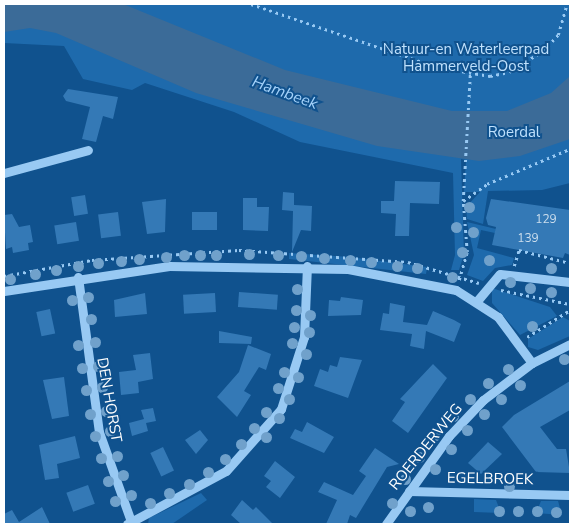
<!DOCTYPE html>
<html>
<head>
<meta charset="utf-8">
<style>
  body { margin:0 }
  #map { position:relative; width:574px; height:528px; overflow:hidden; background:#10528e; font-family:"Nunito Sans",sans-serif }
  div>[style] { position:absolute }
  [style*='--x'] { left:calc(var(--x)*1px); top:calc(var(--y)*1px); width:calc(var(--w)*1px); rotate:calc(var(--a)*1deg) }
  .green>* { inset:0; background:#1e6aac }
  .water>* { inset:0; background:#3b6b98 }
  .building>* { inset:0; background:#3479b6; transform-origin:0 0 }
  .path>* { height:2.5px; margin-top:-1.25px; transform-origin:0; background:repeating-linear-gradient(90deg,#98c9f3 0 2.5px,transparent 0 6.5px) }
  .minor>* { height:9px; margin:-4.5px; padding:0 4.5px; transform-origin:4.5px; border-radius:4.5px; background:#98c9f3 }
  .trees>* { width:11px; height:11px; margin:-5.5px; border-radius:50%; background:#70a1cb }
  span { translate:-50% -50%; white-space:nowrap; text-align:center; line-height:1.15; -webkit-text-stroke:4px #10528e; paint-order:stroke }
  .number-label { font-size:12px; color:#ccdeed }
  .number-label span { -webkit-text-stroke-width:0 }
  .park-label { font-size:15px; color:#bfe1fd }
  .street-label { font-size:15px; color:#fff }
  .water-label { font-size:16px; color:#a4d2fa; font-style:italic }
  .frame { position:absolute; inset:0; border:5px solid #fff; pointer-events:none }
</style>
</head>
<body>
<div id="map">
  <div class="green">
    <div style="clip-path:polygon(4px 4px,570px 4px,570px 183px,542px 190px,488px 191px,483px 224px,467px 219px,466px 207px,480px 192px,464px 192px,466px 160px,461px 159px,464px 254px,459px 270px,451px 270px,455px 255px,453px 173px,300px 142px,234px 112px,145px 83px,132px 90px,83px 79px,64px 46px,4px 43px)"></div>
    <div style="clip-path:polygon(467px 222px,496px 229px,495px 233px,481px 230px,477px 248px,514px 258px,512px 265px,495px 268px,483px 281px,467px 275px,474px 255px)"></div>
    <div style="clip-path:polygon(289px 253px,350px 257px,427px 267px,426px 274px,289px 259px)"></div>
    <div style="clip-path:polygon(492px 288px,550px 307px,557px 316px,520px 335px,492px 303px)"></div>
    <div style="clip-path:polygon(563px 317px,570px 321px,570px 336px,538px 350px,528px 347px,528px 339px)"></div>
    <div style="clip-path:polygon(201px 493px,207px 500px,172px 524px,148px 524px,149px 518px)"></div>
    <div style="clip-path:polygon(474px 499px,496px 500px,501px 513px,474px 512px)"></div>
    <div style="clip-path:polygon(541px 501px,558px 501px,562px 515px,536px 513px)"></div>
  </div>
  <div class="water">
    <div style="clip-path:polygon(4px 4px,123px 4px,285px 70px,452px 111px,507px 111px,551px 93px,570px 76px,570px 139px,520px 156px,479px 161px,377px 146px,196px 93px,56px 33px,30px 28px,4px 32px)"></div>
  </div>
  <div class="building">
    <div style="clip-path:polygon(68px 89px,118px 97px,113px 119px,103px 116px,96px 142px,82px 139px,90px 107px,66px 101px,63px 96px)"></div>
    <div style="clip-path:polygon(395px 181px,440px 182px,439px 204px,410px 203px,409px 236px,395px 236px,396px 214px,381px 213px,381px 201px,394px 201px)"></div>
    <div style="clip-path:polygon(283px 192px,294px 193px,294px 205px,312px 206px,311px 231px,301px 230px,292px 252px,293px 211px,282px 210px)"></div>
    <div style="left:85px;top:195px;width:19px;height:14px;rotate:81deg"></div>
    <div style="clip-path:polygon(243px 198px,257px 198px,257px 207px,269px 207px,268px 231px,243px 230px)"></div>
    <div style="clip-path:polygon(166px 199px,165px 232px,147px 234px,142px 202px)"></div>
    <div style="clip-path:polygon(491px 199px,570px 210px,570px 255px,565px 253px,563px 258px,492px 245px,496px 227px,488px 225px,486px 218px)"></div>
    <div style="left:118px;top:212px;width:24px;height:20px;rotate:83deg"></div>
    <div style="left:217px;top:212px;width:18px;height:25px;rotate:90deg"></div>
    <div style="clip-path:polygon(12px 214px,19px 227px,30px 225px,33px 242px,28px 243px,29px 250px,13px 253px,12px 247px,6px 249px,4px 215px)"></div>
    <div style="left:76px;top:222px;width:19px;height:22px;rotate:81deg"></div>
    <div style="left:239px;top:292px;width:39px;height:15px;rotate:4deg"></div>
    <div style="clip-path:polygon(145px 293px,147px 314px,115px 317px,114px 300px)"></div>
    <div style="left:215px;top:293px;width:19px;height:32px;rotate:87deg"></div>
    <div style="clip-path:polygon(341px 297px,363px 300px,361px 315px,328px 316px,329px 300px,340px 301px)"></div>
    <div style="clip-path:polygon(390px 303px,405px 306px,403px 322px,427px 325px,433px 311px,454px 320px,461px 324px,454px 342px,426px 331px,424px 349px,410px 346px,412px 334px,380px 330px,383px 313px,389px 314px)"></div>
    <div style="left:50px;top:309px;width:25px;height:14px;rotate:78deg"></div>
    <div style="clip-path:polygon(219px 331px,252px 337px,251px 344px,219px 343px)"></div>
    <div style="clip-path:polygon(248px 345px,271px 354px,266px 370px,259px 367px,244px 391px,251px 395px,237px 417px,217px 397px,239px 372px)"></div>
    <div style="clip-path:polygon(150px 353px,153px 379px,138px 382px,139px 393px,121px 395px,119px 372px,136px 370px,133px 355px)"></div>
    <div style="clip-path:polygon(340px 357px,362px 360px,348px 398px,314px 386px,320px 369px,328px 372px,330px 365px,337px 367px)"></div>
    <div style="clip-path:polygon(433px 364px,447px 378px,408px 433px,392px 421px,405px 402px,400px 399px)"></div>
    <div style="clip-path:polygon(64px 377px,69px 416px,52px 419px,43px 380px)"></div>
    <div style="clip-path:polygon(570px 381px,570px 410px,540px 427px,557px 449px,566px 449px,570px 473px,536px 472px,502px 427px,514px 415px)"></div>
    <div style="clip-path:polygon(153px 408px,156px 421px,146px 423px,148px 431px,132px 436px,129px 423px,144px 419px,141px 410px)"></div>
    <div style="clip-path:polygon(307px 422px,334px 437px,324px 453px,290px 438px,295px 429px,302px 432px)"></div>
    <div style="clip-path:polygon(200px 430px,208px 440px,196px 454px,185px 440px)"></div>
    <div style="clip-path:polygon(75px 436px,80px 458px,57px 464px,59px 478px,45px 480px,39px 445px)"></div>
    <div style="clip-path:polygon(488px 442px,502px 454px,481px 474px,468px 463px)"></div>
    <div style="left:163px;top:447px;width:26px;height:14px;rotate:65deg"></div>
    <div style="clip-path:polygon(375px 448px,399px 464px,387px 467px,356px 518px,350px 515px,347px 524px,326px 524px,337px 500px,318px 492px,324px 482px,353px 495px,366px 476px,359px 471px)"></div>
    <div style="clip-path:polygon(275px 461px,295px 477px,280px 498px,266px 487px,271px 481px,264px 476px)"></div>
    <div style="left:88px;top:485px;width:20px;height:23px;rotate:70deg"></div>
    <div style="clip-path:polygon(242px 500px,253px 510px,256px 507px,273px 524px,241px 524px,231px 515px)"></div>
    <div style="clip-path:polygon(42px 507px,50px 524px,4px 524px,4px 514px,12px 510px,19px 522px)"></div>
  </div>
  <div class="path">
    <div style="--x:251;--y:4;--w:196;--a:18.7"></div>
    <div style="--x:437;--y:67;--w:54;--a:9.6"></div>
    <div style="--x:490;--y:76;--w:19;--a:-12"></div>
    <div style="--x:509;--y:72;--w:40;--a:-32"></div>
    <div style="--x:543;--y:51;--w:22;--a:-47"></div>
    <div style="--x:558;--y:35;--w:32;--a:-74"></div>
    <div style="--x:463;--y:201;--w:29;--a:-35"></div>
    <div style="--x:487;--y:184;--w:90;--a:-22.9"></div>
    <div style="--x:514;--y:266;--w:17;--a:-73"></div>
    <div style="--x:519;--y:250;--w:53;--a:14.3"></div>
    <div style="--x:4;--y:276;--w:89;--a:-10.3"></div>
    <div style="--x:92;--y:260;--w:147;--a:-3.9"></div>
    <div style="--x:239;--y:250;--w:169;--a:4.1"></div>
    <div style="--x:408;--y:262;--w:74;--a:16.5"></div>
    <div style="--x:459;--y:280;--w:29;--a:-74"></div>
    <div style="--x:467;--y:252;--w:51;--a:-94.5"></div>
    <div style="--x:463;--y:201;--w:127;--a:-86.8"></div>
    <div style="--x:501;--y:290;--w:70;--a:11.5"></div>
    <div style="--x:527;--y:337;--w:51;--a:-32.1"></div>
  </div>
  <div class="minor">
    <div style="--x:4;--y:173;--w:87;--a:-15.3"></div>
    <div style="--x:78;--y:277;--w:156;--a:82.3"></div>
    <div style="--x:99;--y:432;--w:98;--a:70.3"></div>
    <div style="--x:4;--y:291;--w:167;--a:-8.6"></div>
    <div style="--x:169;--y:266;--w:179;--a:1"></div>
    <div style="--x:348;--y:269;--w:110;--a:11"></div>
    <div style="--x:456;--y:290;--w:50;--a:32.7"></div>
    <div style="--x:498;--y:317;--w:57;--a:53.5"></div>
    <div style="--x:477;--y:301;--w:35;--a:-50"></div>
    <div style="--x:500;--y:274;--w:70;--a:6.5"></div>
    <div style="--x:409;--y:491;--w:161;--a:1.4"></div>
    <div style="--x:127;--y:524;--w:112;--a:-28.2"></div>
    <div style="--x:226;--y:471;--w:83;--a:-48.4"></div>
    <div style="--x:281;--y:409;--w:76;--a:-72.3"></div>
    <div style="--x:304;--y:337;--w:71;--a:-87.6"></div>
    <div style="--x:386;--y:524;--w:108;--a:-54.4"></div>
    <div style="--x:449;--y:436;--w:50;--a:-46.6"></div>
    <div style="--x:483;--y:400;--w:61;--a:-37.1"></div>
    <div style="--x:532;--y:363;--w:42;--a:-26.6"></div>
  </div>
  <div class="trees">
    <div style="left:469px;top:207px"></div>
    <div style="left:456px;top:227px"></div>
    <div style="left:473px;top:232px"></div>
    <div style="left:462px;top:252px"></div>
    <div style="left:249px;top:254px"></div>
    <div style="left:184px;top:255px"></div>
    <div style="left:200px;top:255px"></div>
    <div style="left:216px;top:255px"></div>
    <div style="left:278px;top:255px"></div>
    <div style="left:301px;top:256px"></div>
    <div style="left:166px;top:257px"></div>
    <div style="left:324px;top:258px"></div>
    <div style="left:139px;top:259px"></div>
    <div style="left:350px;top:260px"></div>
    <div style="left:489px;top:260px"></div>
    <div style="left:121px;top:261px"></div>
    <div style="left:371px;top:262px"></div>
    <div style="left:98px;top:263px"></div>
    <div style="left:78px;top:266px"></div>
    <div style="left:397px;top:266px"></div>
    <div style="left:417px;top:268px"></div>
    <div style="left:551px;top:268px"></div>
    <div style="left:56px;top:270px"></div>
    <div style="left:35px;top:274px"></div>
    <div style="left:452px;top:277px"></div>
    <div style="left:10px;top:279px"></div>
    <div style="left:510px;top:282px"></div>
    <div style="left:530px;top:288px"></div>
    <div style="left:297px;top:289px"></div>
    <div style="left:551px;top:292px"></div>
    <div style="left:88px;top:297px"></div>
    <div style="left:72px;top:300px"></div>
    <div style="left:296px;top:310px"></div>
    <div style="left:310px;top:315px"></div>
    <div style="left:91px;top:319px"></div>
    <div style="left:532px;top:326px"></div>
    <div style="left:294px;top:327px"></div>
    <div style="left:309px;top:332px"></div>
    <div style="left:95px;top:342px"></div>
    <div style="left:292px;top:343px"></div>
    <div style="left:78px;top:345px"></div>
    <div style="left:306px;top:354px"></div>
    <div style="left:564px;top:359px"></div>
    <div style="left:98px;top:366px"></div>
    <div style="left:82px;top:368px"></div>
    <div style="left:508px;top:369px"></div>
    <div style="left:284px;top:372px"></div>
    <div style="left:298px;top:377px"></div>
    <div style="left:488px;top:383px"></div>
    <div style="left:520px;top:385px"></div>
    <div style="left:102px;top:387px"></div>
    <div style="left:278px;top:388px"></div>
    <div style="left:86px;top:390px"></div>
    <div style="left:289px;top:399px"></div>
    <div style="left:470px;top:399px"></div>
    <div style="left:501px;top:399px"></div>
    <div style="left:106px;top:411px"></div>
    <div style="left:266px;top:412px"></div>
    <div style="left:90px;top:414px"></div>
    <div style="left:484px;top:414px"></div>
    <div style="left:453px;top:416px"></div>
    <div style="left:279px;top:418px"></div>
    <div style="left:254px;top:428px"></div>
    <div style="left:467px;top:430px"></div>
    <div style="left:110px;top:431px"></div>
    <div style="left:435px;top:435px"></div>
    <div style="left:95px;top:436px"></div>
    <div style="left:266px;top:437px"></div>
    <div style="left:241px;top:444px"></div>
    <div style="left:451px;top:449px"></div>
    <div style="left:117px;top:456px"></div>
    <div style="left:419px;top:457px"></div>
    <div style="left:101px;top:458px"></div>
    <div style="left:225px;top:459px"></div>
    <div style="left:435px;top:469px"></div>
    <div style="left:208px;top:472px"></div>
    <div style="left:123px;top:475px"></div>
    <div style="left:405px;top:479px"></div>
    <div style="left:108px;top:481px"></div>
    <div style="left:189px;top:484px"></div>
    <div style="left:509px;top:486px"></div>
    <div style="left:169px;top:493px"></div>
    <div style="left:131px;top:495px"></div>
    <div style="left:115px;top:501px"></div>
    <div style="left:150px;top:503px"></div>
    <div style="left:392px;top:503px"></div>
    <div style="left:428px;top:507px"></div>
    <div style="left:410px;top:511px"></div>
    <div style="left:499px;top:511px"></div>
    <div style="left:518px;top:511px"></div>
    <div style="left:537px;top:511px"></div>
    <div style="left:556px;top:512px"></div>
  </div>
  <div class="number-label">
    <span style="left:546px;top:220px">129</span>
    <span style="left:528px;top:239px">139</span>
  </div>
  <div class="park-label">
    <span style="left:466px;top:58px">Natuur-en Waterleerpad<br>Hammerveld-Oost</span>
    <span style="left:514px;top:133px">Roerdal</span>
  </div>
  <div class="street-label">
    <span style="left:109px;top:400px;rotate:80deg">DEN HORST</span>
    <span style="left:426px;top:447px;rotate:-51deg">ROERDERWEG</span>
    <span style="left:490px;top:479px;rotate:1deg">EGELBROEK</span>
  </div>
  <div class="water-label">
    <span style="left:285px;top:93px;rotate:20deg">Hambeek</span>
  </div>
  <div class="frame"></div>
</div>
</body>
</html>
